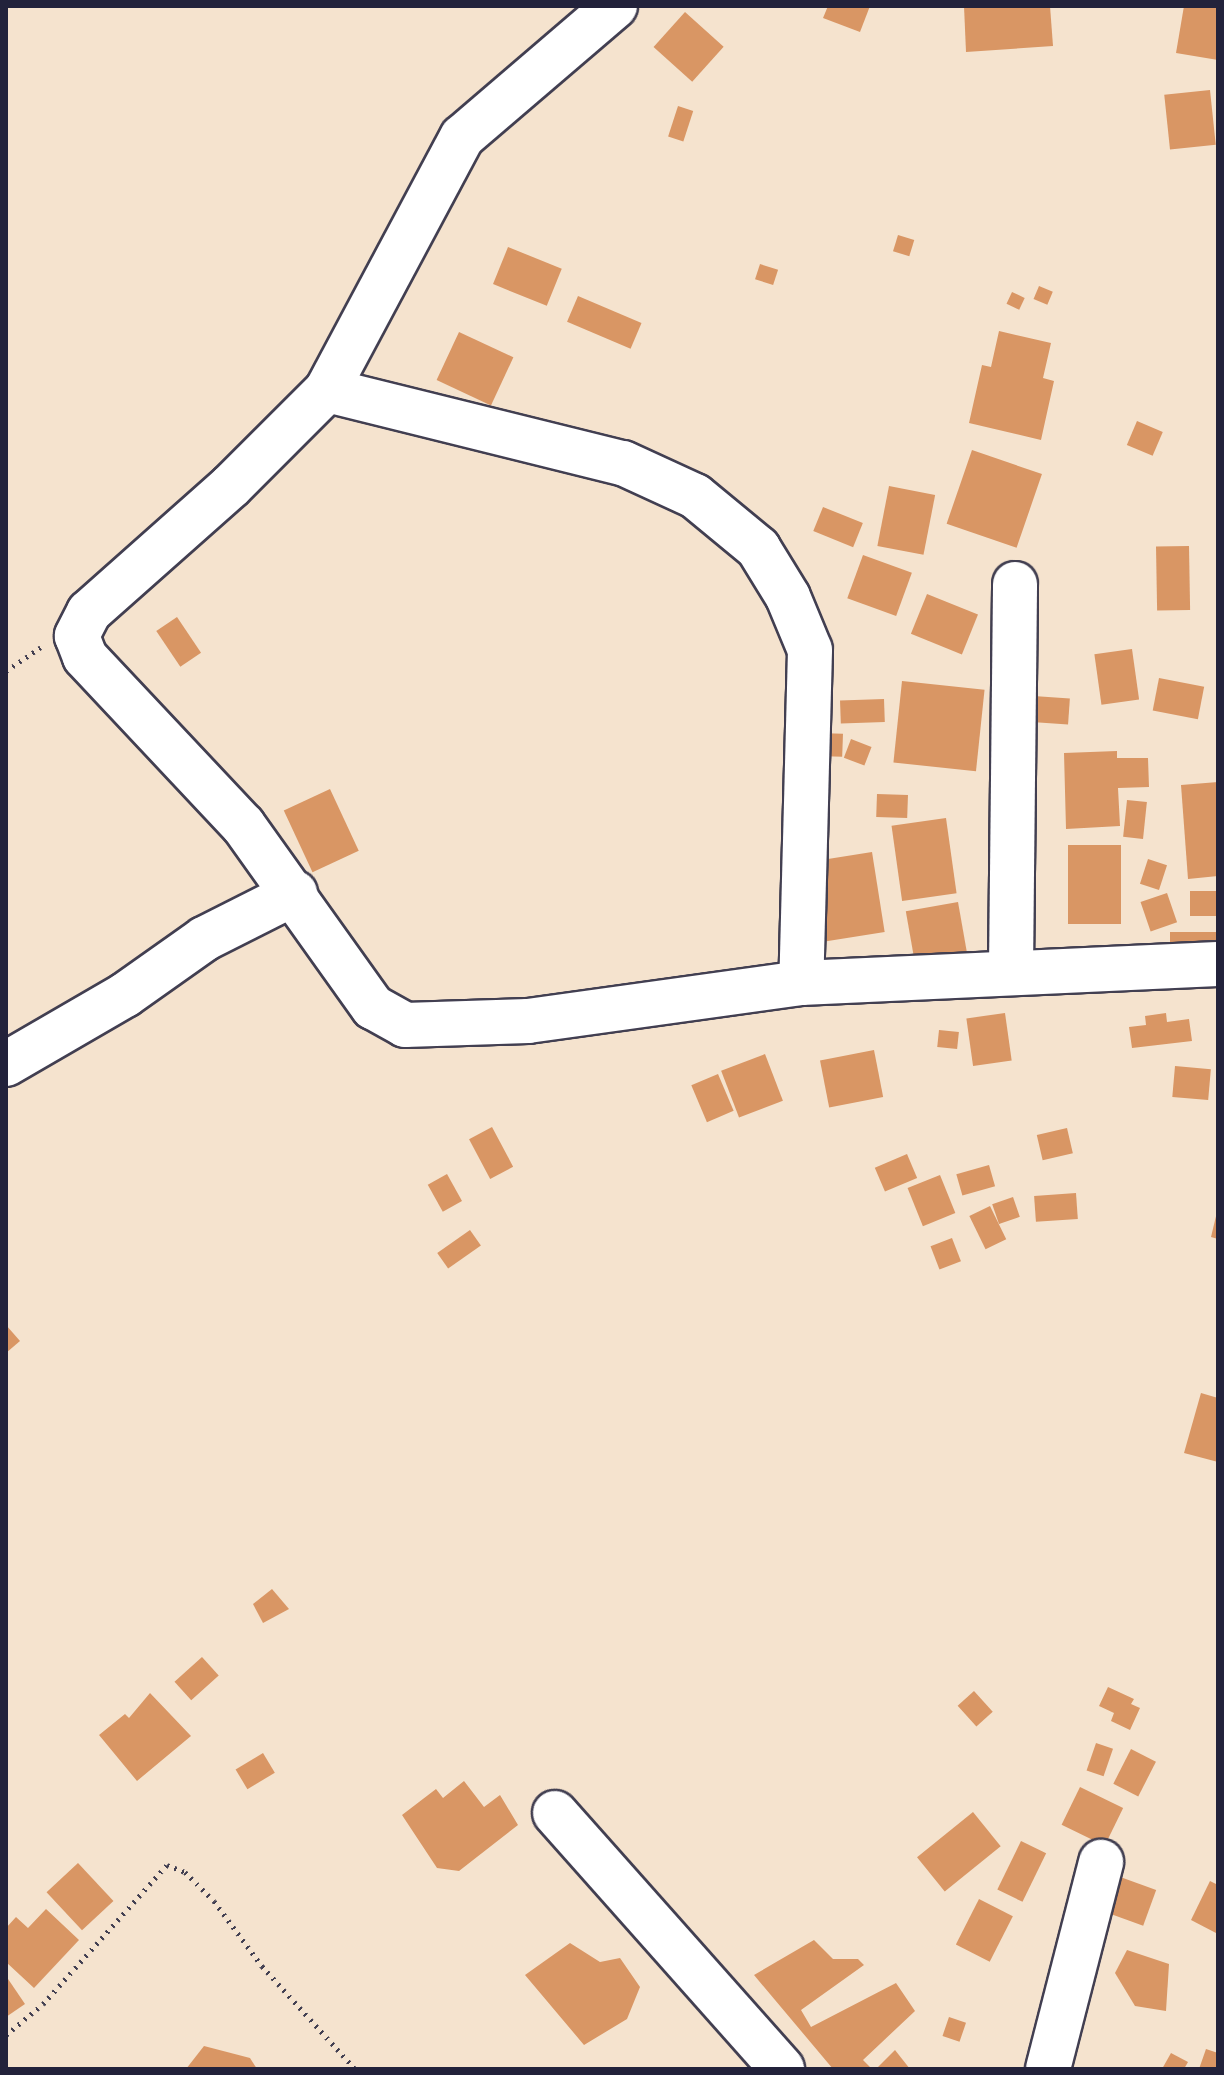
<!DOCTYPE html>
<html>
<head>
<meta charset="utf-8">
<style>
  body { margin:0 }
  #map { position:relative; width:1224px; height:2075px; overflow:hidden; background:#f5e3ce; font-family:Kalam,sans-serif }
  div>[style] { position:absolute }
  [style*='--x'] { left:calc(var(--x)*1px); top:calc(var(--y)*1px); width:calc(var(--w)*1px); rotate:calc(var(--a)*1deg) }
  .building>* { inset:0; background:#d99664; transform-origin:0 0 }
  .path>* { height:5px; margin-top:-2.5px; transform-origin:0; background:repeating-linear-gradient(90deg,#423f51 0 2px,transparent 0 8px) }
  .roads { filter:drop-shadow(2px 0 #423f51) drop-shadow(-2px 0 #423f51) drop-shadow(0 2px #423f51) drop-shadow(0 -2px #423f51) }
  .minor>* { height:44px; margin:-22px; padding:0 22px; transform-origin:22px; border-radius:22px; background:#fff }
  span { translate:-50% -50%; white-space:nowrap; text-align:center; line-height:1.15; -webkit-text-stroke:8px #f6f6f2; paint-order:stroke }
  .frame { position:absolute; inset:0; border:8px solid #22223b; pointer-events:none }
</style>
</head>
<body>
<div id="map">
  <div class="building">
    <div style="clip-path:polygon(828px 6px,870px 6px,860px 32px,823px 18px)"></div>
    <div style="clip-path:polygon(964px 6px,1050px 6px,1053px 46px,966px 52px)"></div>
    <div style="clip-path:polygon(1184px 6px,1218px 6px,1218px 60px,1176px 53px)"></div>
    <div style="left:685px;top:12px;width:52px;height:47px;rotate:42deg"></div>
    <div style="left:1210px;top:90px;width:55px;height:46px;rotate:84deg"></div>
    <div style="left:678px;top:106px;width:16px;height:32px;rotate:18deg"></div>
    <div style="left:898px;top:235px;width:17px;height:17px;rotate:17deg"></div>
    <div style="left:508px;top:247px;width:58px;height:40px;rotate:22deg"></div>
    <div style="left:760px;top:264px;width:19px;height:16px;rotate:18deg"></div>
    <div style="left:1039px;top:286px;width:15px;height:14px;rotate:23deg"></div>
    <div style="left:1012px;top:292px;width:14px;height:13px;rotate:25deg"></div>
    <div style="left:578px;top:296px;width:69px;height:28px;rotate:23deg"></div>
    <div style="clip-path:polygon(999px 331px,1051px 343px,1043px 378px,1054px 381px,1041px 440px,969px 423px,982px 365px,991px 367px)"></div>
    <div style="left:459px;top:332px;width:60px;height:53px;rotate:25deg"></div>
    <div style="left:1137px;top:421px;width:28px;height:26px;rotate:23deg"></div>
    <div style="left:972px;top:450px;width:74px;height:78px;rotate:19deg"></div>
    <div style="left:889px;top:486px;width:47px;height:61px;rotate:11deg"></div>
    <div style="left:823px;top:507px;width:43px;height:26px;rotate:22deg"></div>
    <div style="left:1189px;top:546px;width:64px;height:33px;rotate:89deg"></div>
    <div style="left:863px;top:555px;width:52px;height:46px;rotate:20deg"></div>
    <div style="left:927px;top:594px;width:55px;height:43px;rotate:22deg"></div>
    <div style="left:177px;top:617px;width:43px;height:25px;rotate:56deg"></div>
    <div style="left:1132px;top:649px;width:51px;height:38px;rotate:82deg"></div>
    <div style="left:1159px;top:678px;width:46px;height:33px;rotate:11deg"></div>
    <div style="left:902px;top:681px;width:83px;height:82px;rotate:6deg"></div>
    <div style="left:1019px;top:695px;width:51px;height:26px;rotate:4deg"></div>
    <div style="left:884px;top:699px;width:23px;height:44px;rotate:88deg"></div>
    <div style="left:818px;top:733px;width:25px;height:23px;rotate:2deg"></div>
    <div style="left:851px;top:739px;width:22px;height:20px;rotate:21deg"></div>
    <div style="clip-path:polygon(1117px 751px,1117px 758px,1148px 758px,1149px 787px,1118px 788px,1120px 826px,1066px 829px,1064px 753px)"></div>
    <div style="clip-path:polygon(1218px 782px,1218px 876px,1188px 879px,1181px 785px)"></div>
    <div style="left:330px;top:789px;width:68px;height:51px;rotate:65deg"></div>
    <div style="left:877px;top:794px;width:31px;height:23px;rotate:2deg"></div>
    <div style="left:1127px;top:800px;width:20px;height:37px;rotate:6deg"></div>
    <div style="left:946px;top:818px;width:76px;height:55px;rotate:82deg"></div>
    <div style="left:1068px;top:845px;width:53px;height:79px"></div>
    <div style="left:872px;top:852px;width:81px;height:59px;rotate:81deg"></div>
    <div style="left:1148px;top:859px;width:20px;height:26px;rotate:18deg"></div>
    <div style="left:1218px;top:891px;width:25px;height:28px;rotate:90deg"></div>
    <div style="left:1167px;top:893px;width:31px;height:28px;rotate:71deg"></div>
    <div style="left:958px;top:902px;width:59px;height:53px;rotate:80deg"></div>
    <div style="left:1170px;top:932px;width:46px;height:31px"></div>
    <div style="left:1005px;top:1013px;width:48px;height:39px;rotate:82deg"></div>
    <div style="clip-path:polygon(1166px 1013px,1167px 1022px,1189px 1019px,1192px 1041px,1132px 1048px,1129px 1027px,1146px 1025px,1145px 1016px)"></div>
    <div style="left:939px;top:1030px;width:20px;height:17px;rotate:6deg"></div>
    <div style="left:874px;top:1050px;width:48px;height:55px;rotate:79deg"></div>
    <div style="left:765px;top:1054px;width:50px;height:47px;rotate:69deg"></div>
    <div style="left:1175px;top:1066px;width:36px;height:31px;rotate:5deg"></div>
    <div style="left:718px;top:1074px;width:40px;height:29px;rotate:67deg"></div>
    <div style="left:492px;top:1127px;width:45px;height:26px;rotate:62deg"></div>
    <div style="left:1067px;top:1128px;width:26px;height:31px;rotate:77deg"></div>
    <div style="left:907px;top:1154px;width:26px;height:35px;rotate:67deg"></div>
    <div style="left:989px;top:1165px;width:22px;height:34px;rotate:74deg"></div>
    <div style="left:447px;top:1174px;width:31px;height:22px;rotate:61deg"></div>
    <div style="left:940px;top:1175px;width:41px;height:35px;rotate:68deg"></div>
    <div style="left:1076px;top:1193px;width:26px;height:42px;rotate:86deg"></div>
    <div style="left:1013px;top:1197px;width:21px;height:22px;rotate:71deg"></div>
    <div style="left:990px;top:1206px;width:37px;height:23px;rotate:64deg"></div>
    <div style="clip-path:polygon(1217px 1212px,1218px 1212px,1218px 1239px,1211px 1237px)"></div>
    <div style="left:470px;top:1230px;width:19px;height:40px;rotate:55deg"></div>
    <div style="left:952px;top:1238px;width:25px;height:23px;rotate:69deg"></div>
    <div style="clip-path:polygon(6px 1325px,20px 1341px,6px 1353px)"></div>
    <div style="clip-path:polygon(1201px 1393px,1218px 1398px,1218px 1462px,1184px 1453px)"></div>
    <div style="clip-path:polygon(272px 1589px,289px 1609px,263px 1623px,253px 1604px)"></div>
    <div style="left:202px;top:1657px;width:25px;height:37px;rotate:48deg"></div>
    <div style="clip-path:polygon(1108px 1687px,1134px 1699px,1131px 1704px,1140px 1708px,1130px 1730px,1111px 1721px,1114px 1713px,1099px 1706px)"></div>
    <div style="left:974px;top:1691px;width:28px;height:22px;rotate:48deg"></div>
    <div style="clip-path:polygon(150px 1693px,191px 1736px,137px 1781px,99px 1735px,125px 1714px,129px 1718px)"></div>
    <div style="left:1096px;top:1743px;width:18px;height:29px;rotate:19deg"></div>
    <div style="left:1131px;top:1749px;width:28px;height:39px;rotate:27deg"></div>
    <div style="left:263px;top:1753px;width:23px;height:32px;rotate:59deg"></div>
    <div style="clip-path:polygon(464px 1781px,484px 1807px,500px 1795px,518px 1825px,459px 1871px,437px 1868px,402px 1815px,436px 1789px,443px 1798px)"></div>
    <div style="left:1080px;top:1787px;width:48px;height:42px;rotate:26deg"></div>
    <div style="left:973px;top:1812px;width:44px;height:72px;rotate:51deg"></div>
    <div style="left:1021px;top:1841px;width:28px;height:54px;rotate:26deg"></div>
    <div style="left:78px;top:1863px;width:52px;height:43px;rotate:47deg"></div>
    <div style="left:1112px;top:1874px;width:47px;height:38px;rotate:20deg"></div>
    <div style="clip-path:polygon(1210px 1881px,1218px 1885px,1216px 1933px,1191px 1920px)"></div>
    <div style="left:979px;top:1899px;width:38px;height:51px;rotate:27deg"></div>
    <div style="clip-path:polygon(46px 1909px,79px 1940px,34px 1988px,6px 1962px,6px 1928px,16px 1917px,28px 1928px)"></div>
    <div style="clip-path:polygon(814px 1940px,833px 1959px,858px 1959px,864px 1965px,801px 2010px,811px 2027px,896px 1983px,915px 2011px,863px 2060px,872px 2069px,833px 2069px,754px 1975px)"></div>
    <div style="clip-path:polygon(570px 1943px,600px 1962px,620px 1958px,640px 1987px,627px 2019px,584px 2045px,525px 1975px)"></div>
    <div style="clip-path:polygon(1127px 1950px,1169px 1964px,1166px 2011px,1135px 2006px,1115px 1973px)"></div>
    <div style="clip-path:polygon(6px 1976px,25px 2004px,6px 2017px)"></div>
    <div style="left:949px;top:2017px;width:18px;height:20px;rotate:19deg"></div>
    <div style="clip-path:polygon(204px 2046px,250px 2058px,257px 2069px,186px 2069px)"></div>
    <div style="clip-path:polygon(1206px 2049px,1218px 2053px,1218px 2069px,1199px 2069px)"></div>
    <div style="clip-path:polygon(895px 2050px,910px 2069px,876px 2069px)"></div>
    <div style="clip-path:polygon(1171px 2053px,1188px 2062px,1184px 2069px,1162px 2069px)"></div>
  </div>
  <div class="path">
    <div style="--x:6;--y:671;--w:42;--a:-34.4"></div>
    <div style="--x:6;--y:2035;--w:48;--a:-40"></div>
    <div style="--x:43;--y:2004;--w:186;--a:-48.3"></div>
    <div style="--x:167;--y:1865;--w:19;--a:21"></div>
    <div style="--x:185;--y:1872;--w:41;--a:45"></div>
    <div style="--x:214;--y:1901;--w:81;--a:53.6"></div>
    <div style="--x:262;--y:1966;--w:139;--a:47.9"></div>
  </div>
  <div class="roads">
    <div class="minor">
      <div style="--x:615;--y:6;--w:201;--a:139.4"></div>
      <div style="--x:462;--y:137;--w:287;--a:118.1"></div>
      <div style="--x:327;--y:390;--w:136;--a:135"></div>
      <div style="--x:231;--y:486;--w:190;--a:138.4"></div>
      <div style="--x:89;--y:612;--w:27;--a:117"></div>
      <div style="--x:77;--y:636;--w:22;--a:69"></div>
      <div style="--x:85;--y:657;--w:231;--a:46.8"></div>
      <div style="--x:243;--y:825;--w:224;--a:54.5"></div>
      <div style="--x:373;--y:1007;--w:37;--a:29"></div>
      <div style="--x:405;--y:1025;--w:123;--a:-1.9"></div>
      <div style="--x:528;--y:1021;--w:276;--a:-7.9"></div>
      <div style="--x:801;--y:983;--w:417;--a:-2.6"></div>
      <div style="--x:327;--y:390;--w:305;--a:13.9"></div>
      <div style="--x:623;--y:463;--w:79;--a:24.6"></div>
      <div style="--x:695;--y:496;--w:82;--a:39.5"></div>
      <div style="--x:758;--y:548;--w:57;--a:58.5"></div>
      <div style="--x:788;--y:597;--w:57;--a:67.5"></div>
      <div style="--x:810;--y:650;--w:333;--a:91.5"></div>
      <div style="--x:1011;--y:970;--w:386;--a:-89.4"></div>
      <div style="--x:6;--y:1064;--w:138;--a:-30.1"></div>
      <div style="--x:125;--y:995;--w:97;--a:-35.3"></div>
      <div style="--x:204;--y:939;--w:102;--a:-26.8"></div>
      <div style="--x:555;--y:1813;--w:342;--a:48.4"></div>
      <div style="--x:1048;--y:2069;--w:214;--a:-75.6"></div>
    </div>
  </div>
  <div class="frame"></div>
</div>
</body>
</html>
